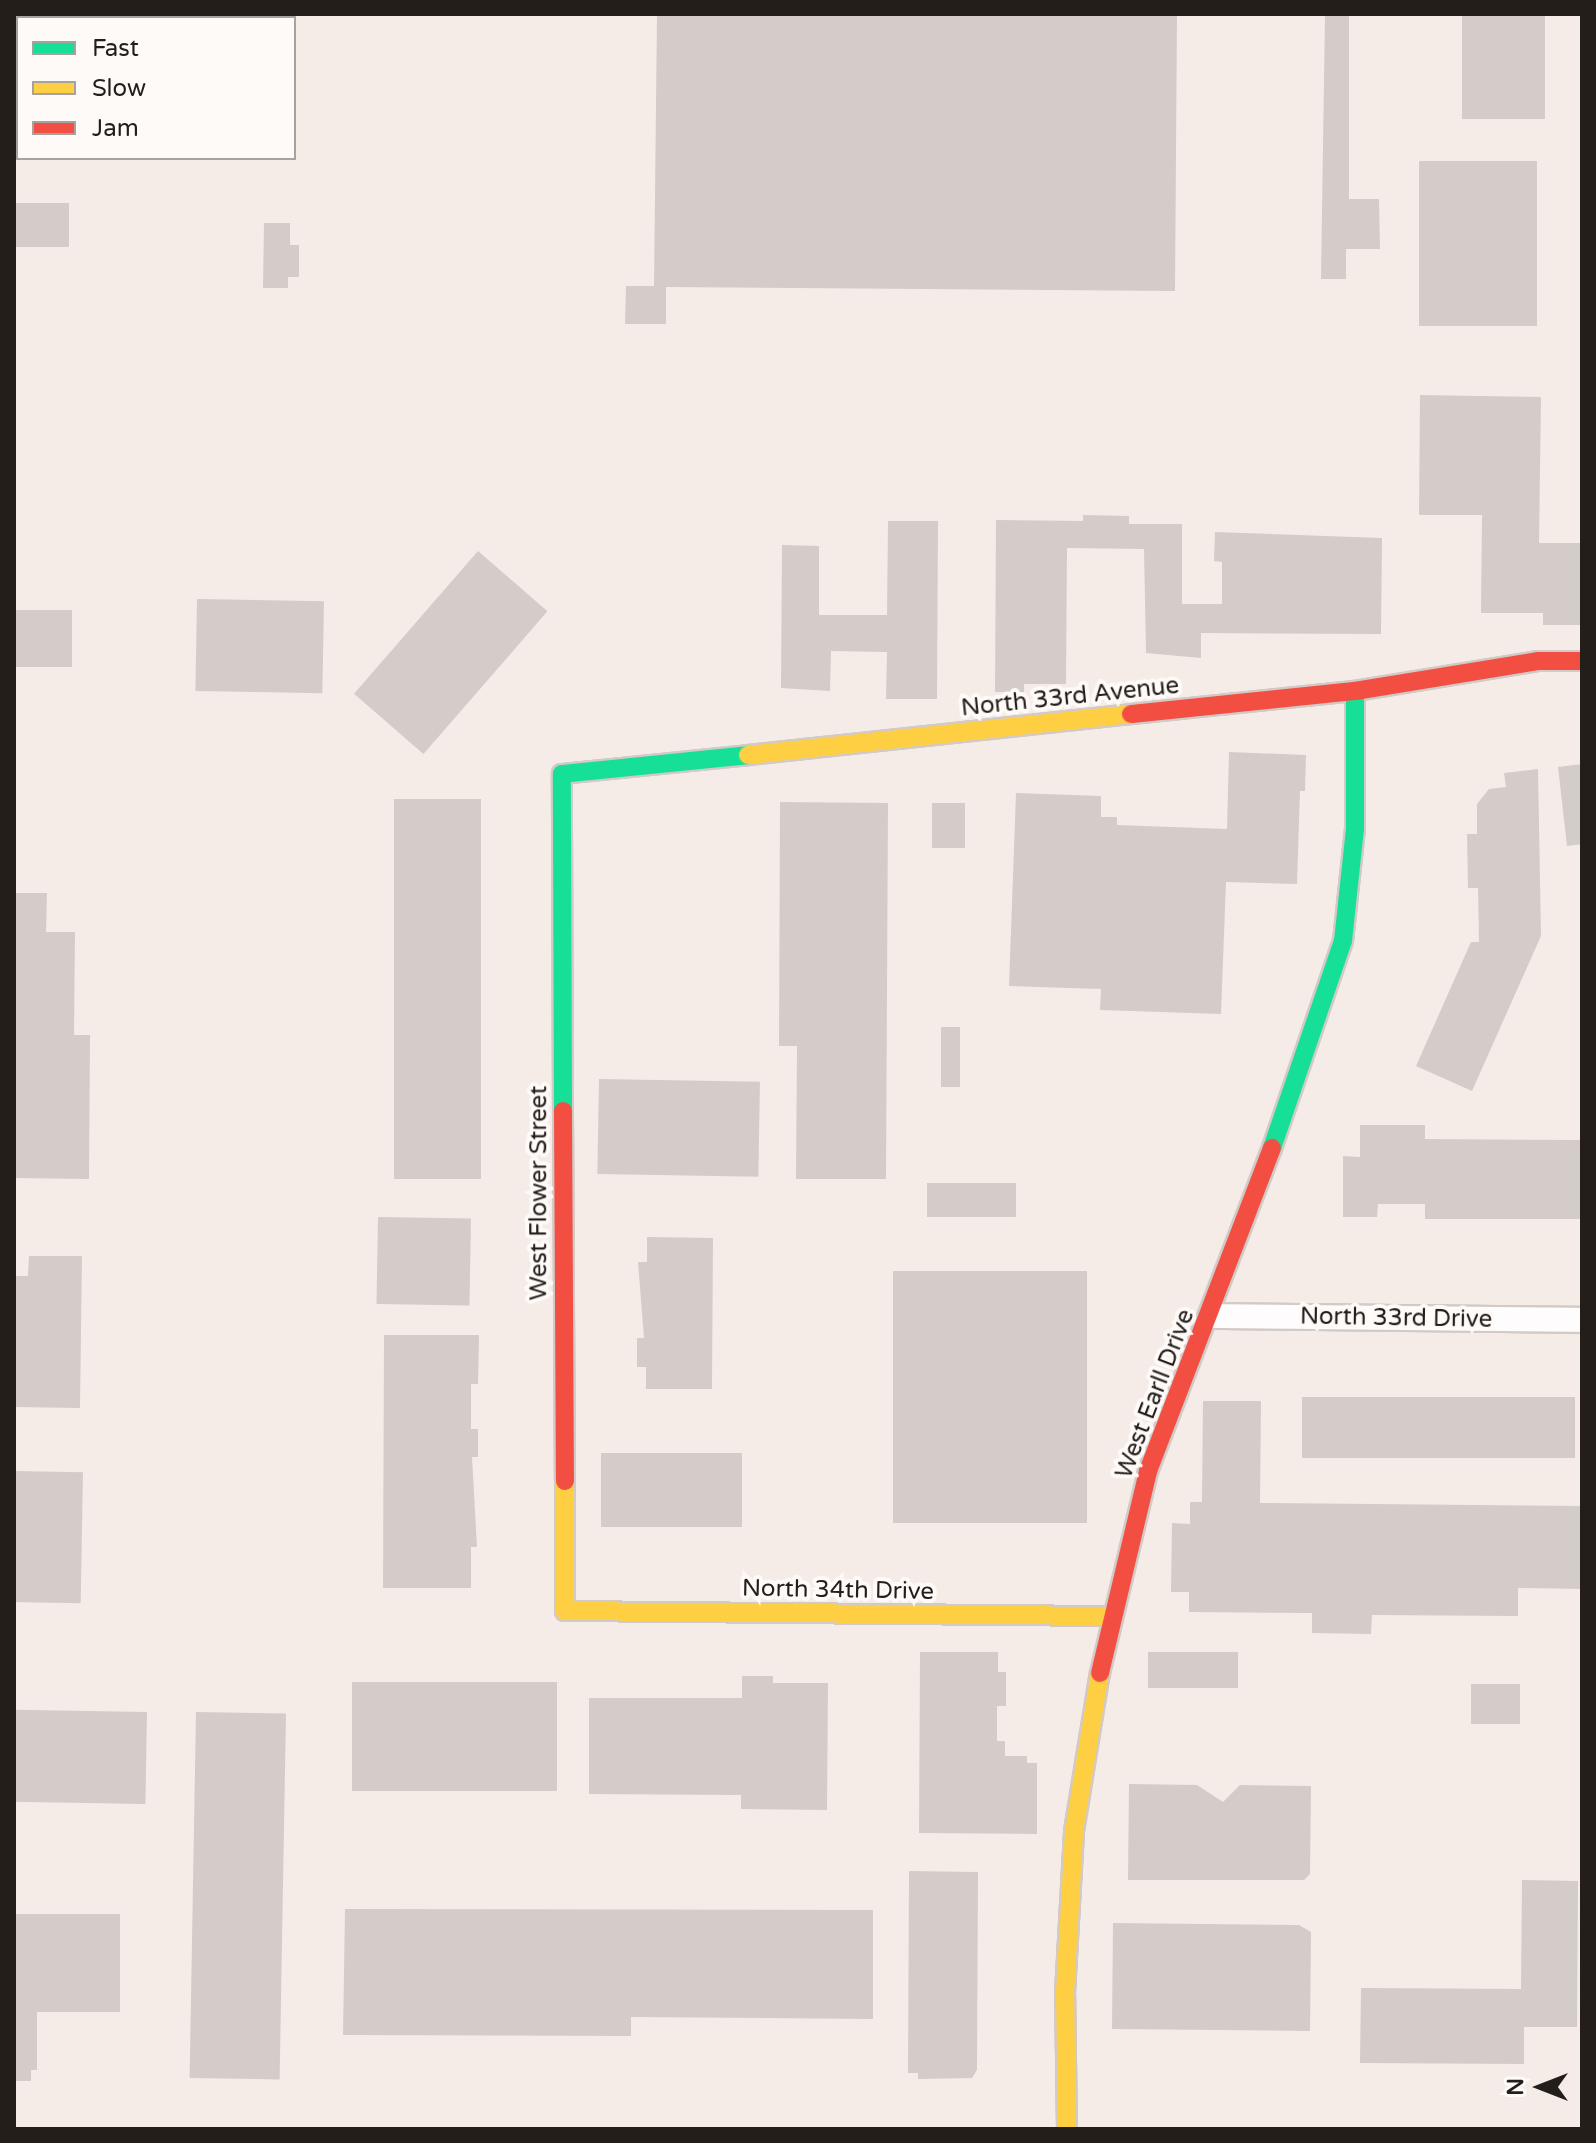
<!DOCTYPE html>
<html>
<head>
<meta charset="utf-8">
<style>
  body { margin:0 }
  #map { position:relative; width:1596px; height:2143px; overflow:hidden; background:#f5ece8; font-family:"Varela Round",sans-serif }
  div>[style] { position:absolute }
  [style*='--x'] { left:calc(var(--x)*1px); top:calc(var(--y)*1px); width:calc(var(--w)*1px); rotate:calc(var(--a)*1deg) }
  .building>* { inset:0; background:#d3ccc9; transform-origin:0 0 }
  .roads { filter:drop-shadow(2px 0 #d2cac7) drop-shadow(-2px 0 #d2cac7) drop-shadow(0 2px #d2cac7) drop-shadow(0 -2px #d2cac7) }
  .street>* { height:24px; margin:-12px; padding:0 12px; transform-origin:12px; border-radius:12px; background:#fefcfc }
  .fast>* { height:18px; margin:-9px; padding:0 9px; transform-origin:9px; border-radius:9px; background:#16e098 }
  .slow>* { height:18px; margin:-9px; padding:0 9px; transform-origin:9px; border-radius:9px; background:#ffcf43 }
  .jam>* { height:18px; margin:-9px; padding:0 9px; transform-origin:9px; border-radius:9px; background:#f24e42 }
  span { translate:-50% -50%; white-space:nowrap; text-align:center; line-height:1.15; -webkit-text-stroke:8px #fefaf8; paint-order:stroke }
  .street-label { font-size:24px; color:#241e1b }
  .frame { position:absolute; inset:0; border:16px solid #241e1b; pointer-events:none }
  .legend { position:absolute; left:16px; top:16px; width:280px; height:144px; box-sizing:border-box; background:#fefaf8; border:2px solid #a7a2a0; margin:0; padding:10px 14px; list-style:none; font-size:24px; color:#241e1b }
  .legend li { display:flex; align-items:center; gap:16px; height:40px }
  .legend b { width:40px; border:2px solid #a7a2a0 }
  .north { position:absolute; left:1500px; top:2047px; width:80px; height:80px; -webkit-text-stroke:6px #fefaf8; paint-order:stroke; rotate:270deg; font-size:22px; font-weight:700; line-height:32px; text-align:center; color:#241e1b }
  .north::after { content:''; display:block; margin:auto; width:28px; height:36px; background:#241e1b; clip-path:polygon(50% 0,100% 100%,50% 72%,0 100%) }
</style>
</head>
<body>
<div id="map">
  <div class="building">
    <div style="clip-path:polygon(657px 14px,1177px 14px,1175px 291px,666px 287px,666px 324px,625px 324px,626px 286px,654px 286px)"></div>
    <div style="clip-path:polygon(1325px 14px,1349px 14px,1349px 199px,1379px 199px,1380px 249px,1346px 249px,1346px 279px,1321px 279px)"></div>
    <div style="left:1462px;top:14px;width:83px;height:105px"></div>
    <div style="left:1419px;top:161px;width:118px;height:165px"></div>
    <div style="left:14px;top:203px;width:55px;height:44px"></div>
    <div style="clip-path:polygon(264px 223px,290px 223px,290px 245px,299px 245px,299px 277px,288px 277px,288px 288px,263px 288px)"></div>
    <div style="clip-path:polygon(1420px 395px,1541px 397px,1539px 543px,1582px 543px,1582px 625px,1543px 625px,1543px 613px,1481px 613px,1482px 515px,1419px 515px)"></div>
    <div style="clip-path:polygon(1083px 515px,1129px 516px,1129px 524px,1182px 524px,1182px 604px,1222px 604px,1222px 562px,1214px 561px,1215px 532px,1382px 538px,1381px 634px,1201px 633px,1201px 658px,1146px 653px,1144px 549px,1067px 548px,1066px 684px,1024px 684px,1024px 692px,995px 692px,996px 520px,1083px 521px)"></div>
    <div style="clip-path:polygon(888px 521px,938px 521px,937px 699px,886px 699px,887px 652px,831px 651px,830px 691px,781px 688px,782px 545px,819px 546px,819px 615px,887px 615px)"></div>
    <div style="left:478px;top:551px;width:92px;height:189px;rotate:41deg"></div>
    <div style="left:197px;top:599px;width:127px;height:92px;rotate:1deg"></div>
    <div style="left:14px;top:610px;width:58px;height:57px"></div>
    <div style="clip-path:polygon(1229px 752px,1306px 755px,1305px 791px,1300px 791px,1297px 884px,1226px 882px,1221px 1014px,1100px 1010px,1101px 989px,1009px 986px,1016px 793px,1101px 796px,1101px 817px,1117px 817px,1117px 825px,1227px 829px)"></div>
    <div style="clip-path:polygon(1582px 764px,1582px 844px,1567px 846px,1558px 767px)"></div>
    <div style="clip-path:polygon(1538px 769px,1541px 936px,1472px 1091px,1416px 1066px,1471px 942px,1479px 942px,1478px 888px,1468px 888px,1467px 834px,1477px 834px,1477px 804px,1489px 789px,1506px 787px,1504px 773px)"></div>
    <div style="left:394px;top:799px;width:87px;height:380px"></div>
    <div style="clip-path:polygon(780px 802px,888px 803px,886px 1179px,796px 1179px,797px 1046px,779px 1046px)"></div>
    <div style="left:965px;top:803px;width:45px;height:33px;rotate:90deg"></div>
    <div style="clip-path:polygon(14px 893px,47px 893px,46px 932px,75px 932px,74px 1035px,90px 1035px,89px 1179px,14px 1178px)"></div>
    <div style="left:941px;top:1027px;width:19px;height:60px"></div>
    <div style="left:599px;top:1079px;width:161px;height:95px;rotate:1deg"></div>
    <div style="clip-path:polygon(1360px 1125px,1425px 1125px,1425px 1139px,1582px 1140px,1582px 1219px,1425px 1219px,1425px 1204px,1378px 1204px,1377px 1217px,1343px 1217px,1343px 1156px,1360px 1157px)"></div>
    <div style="left:927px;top:1183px;width:89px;height:34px"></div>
    <div style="left:378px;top:1217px;width:93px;height:87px;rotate:1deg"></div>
    <div style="clip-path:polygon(647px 1237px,713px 1238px,712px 1389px,646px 1389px,646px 1367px,637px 1367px,637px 1338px,644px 1338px,638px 1262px,647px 1262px)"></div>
    <div style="clip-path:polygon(29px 1256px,82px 1256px,80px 1408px,14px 1407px,14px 1276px,28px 1276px)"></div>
    <div style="left:893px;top:1271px;width:194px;height:252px"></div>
    <div style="clip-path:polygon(384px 1335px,479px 1335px,478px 1384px,471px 1384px,471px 1429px,478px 1429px,478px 1457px,472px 1457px,477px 1547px,471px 1547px,471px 1588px,383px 1588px)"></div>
    <div style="left:1302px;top:1397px;width:273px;height:61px"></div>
    <div style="clip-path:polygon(1203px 1401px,1261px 1401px,1260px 1503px,1582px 1506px,1582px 1589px,1518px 1588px,1518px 1616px,1372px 1615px,1371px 1634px,1312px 1633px,1312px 1613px,1189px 1612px,1189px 1592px,1171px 1592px,1172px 1523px,1190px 1524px,1190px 1502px,1202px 1502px)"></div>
    <div style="left:601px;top:1453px;width:141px;height:74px"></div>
    <div style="left:14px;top:1471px;width:69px;height:131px;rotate:1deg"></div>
    <div style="clip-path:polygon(920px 1652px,998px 1652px,998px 1672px,1006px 1672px,1006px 1706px,997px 1706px,997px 1741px,1005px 1741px,1005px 1756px,1027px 1756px,1027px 1763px,1037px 1763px,1037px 1834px,919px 1833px)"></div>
    <div style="left:1148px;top:1652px;width:90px;height:36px"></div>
    <div style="clip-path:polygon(742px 1676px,773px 1676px,773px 1683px,828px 1683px,827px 1810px,741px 1809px,741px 1795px,589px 1794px,589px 1698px,742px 1698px)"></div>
    <div style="left:352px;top:1682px;width:205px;height:109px"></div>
    <div style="left:1471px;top:1684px;width:49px;height:40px"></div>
    <div style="left:147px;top:1712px;width:92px;height:133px;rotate:91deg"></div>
    <div style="left:196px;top:1712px;width:90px;height:366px;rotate:1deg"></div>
    <div style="clip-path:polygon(1129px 1784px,1197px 1785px,1223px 1802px,1240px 1785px,1311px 1786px,1310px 1874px,1304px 1880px,1128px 1880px)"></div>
    <div style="clip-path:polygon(909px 1871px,978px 1872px,977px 2070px,972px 2078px,918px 2079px,918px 2073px,908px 2073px)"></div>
    <div style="clip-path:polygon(1522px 1880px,1578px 1881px,1577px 2027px,1524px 2027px,1524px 2064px,1360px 2063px,1361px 1988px,1521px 1989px)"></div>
    <div style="clip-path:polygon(345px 1909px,873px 1910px,873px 2019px,631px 2017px,631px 2036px,343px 2035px)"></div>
    <div style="clip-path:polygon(14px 1914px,120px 1914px,120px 2012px,37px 2012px,37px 2070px,31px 2070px,31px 2081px,14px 2081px)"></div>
    <div style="clip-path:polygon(1113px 1923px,1299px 1925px,1311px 1932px,1310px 2031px,1112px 2029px)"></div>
  </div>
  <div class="roads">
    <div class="street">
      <div style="--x:1211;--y:1316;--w:371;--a:0.6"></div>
    </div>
    <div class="fast">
      <div style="--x:563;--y:1111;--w:337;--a:-90.2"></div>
      <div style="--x:562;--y:774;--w:187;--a:-5.8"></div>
      <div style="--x:1272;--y:1148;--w:219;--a:-71.1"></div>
      <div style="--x:1343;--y:941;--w:113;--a:-83.9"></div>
      <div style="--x:1355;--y:829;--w:138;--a:-90"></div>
    </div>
    <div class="slow">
      <div style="--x:748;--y:755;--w:385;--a:-6.1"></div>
      <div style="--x:565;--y:1481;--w:130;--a:90"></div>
      <div style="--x:565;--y:1611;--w:545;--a:0.53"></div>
      <div style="--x:1067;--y:2129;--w:136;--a:-90.8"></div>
      <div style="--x:1065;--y:1993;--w:162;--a:-86.8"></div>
      <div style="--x:1074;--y:1831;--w:160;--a:-80.7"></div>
    </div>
    <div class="jam">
      <div style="--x:1131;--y:714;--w:225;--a:-5.9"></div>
      <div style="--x:1355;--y:691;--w:185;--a:-9.3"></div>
      <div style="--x:1538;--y:661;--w:44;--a:0"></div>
      <div style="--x:563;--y:1111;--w:370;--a:89.7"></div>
      <div style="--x:1100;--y:1673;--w:208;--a:-76.6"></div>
      <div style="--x:1148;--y:1471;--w:346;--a:-69"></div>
    </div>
  </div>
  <div class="street-label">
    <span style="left:1070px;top:697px;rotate:-6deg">North 33rd Avenue</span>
    <span style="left:539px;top:1193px;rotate:-90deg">West Flower Street</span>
    <span style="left:1396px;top:1318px;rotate:1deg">North 33rd Drive</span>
    <span style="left:1155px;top:1394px;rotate:-69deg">West Earll Drive</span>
    <span style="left:838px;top:1590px;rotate:1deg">North 34th Drive</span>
  </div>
  <div class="frame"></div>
  <ul class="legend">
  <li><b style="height:10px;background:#16e098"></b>Fast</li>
  <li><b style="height:10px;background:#ffcf43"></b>Slow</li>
  <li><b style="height:10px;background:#f24e42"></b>Jam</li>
  </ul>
  <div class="north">N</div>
</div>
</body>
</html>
